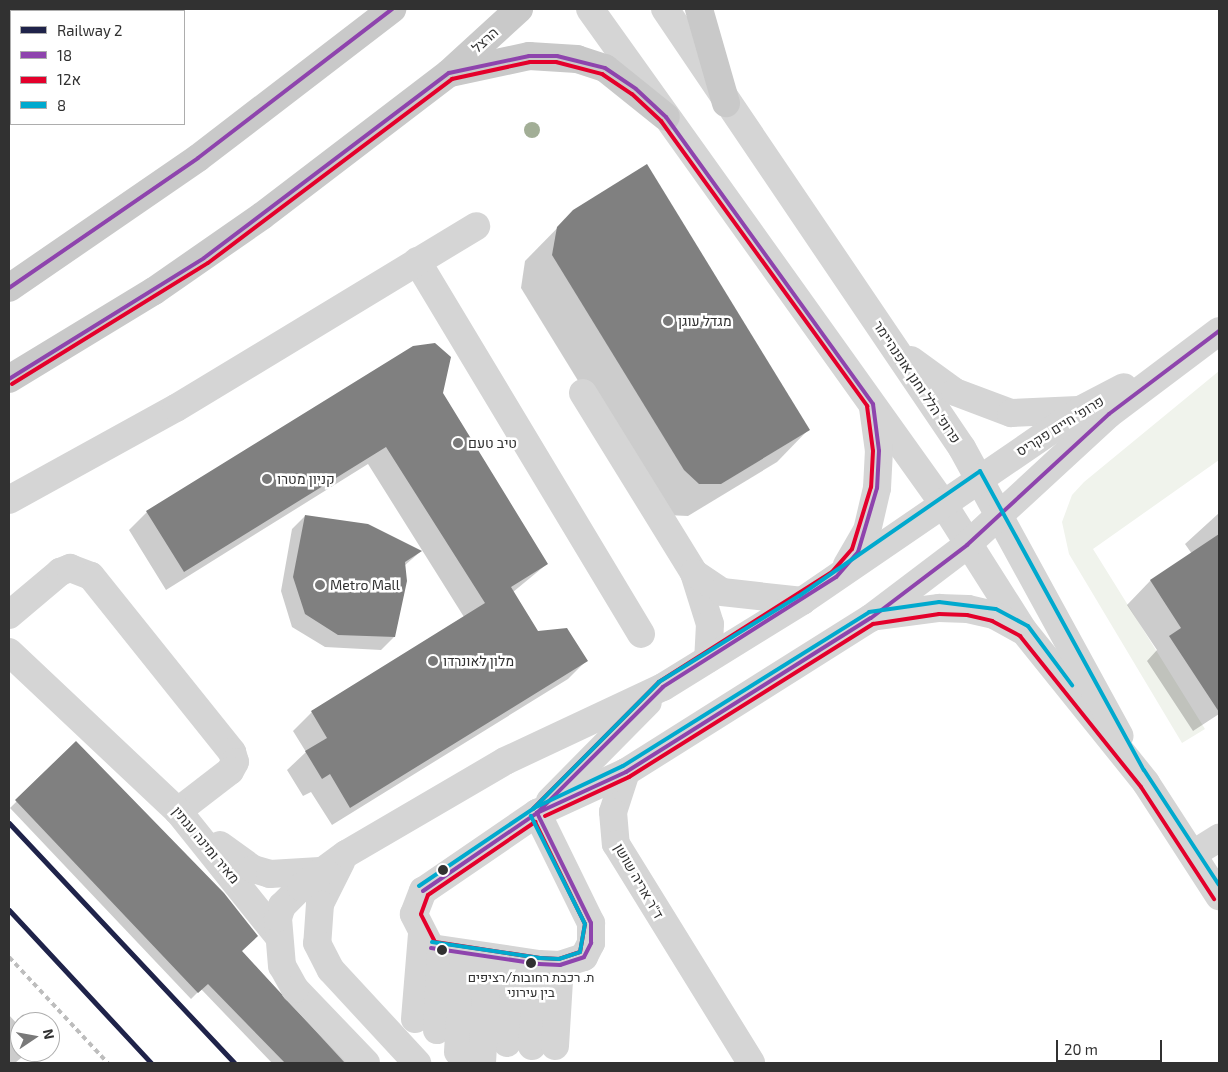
<!DOCTYPE html>
<html>
<head>
<meta charset="utf-8">
<style>
  body { margin:0 }
  #map { position:relative; width:1228px; height:1072px; overflow:hidden; background:#fff; font-family:"Exo 2",Heebo,sans-serif }
  div>[style] { position:absolute }
  [style*='--x'] { left:calc(var(--x)*1px); top:calc(var(--y)*1px); width:calc(var(--w)*1px); rotate:calc(var(--a)*1deg) }
  .green>* { inset:0; background:#f0f3ec }
  .shadow>* { inset:0; background:#0003 }
  .building>* { inset:0; background:#808080 }
  .minor>* { height:28px; margin:-14px; padding:0 14px; transform-origin:14px; border-radius:14px; background:#d5d5d5 }
  .major>* { height:28px; margin:-14px; padding:0 14px; transform-origin:14px; border-radius:14px; background:#c9c9c9 }
  .rail>* { height:4px; margin-top:-2px; transform-origin:0; background:repeating-linear-gradient(90deg,#bdbdbd 0 5px,transparent 0 9px) }
  .bus-1>* { height:4px; margin:-2px; padding:0 2px; transform-origin:2px; border-radius:2px; background:#8e44ad }
  .bus-2>* { height:4px; margin:-2px; padding:0 2px; transform-origin:2px; border-radius:2px; background:#e4002b }
  .bus-3>* { height:4px; margin:-2px; padding:0 2px; transform-origin:2px; border-radius:2px; background:#00a9ce }
  .rail-1>* { height:5px; margin:-2.5px; padding:0 2.5px; transform-origin:2.5px; border-radius:2.5px; background:#1f234a }
  .trees>* { width:16px; height:16px; margin:-8px; border-radius:50%; background:#a2ae96 }
  .dots>* { width:14px; height:14px; translate:-50% -50%; box-sizing:border-box; border:2px solid #fff; border-radius:50% }
  span { translate:-50% -50%; white-space:nowrap; text-align:center; line-height:1.15; -webkit-text-stroke:5px #fff; paint-order:stroke }
  .bus-label { font-size:13px; color:#313131 }
  .street-label { font-size:14px; color:#313131 }
  .poi-label { font-size:14px; color:#313131 }
  .left { translate:0 -50%; text-align:left }
  .frame { position:absolute; inset:0; border:10px solid #313131; pointer-events:none }
  .legend { position:absolute; left:10px; top:10px; width:175px; height:115px; box-sizing:border-box; background:#fff; border:1px solid #adadad; margin:0; padding:6px 9px; list-style:none; font-size:15px; color:#313131 }
  .legend li { display:flex; align-items:center; gap:10px; height:25px }
  .legend b { width:25px; border:1px solid #adadad }
  .north { position:absolute; left:10px; top:1012px; width:50px; height:50px; box-sizing:border-box; background:#fff; border:1px solid #adadad; border-radius:50%; rotate:78deg; font-size:14px; font-weight:700; line-height:20px; text-align:center; color:#313131 }
  .north::after { content:''; display:block; margin:auto; width:18px; height:22px; background:#797979; clip-path:polygon(50% 0,100% 100%,50% 72%,0 100%) }
  .scale { position:absolute; left:1056px; top:1040px; width:106px; height:22px; box-sizing:border-box; border:2px solid #313131; border-top:0; padding-left:6px; font-size:15px; line-height:18px; white-space:nowrap; color:#313131; -webkit-text-stroke:4px #fff; paint-order:stroke }
</style>
</head>
<body>
<div id="map">
  <div class="green">
    <div style="clip-path:polygon(1219px 371px,1219px 460px,1093px 549px,1205px 729px,1182px 743px,1069px 554px,1062px 522px,1072px 495px,1084px 482px)"></div>
  </div>
  <div class="shadow">
    <div style="clip-path:polygon(574px 211px,809px 429px,777px 462px,688px 516px,666px 515px,644px 488px,521px 288px,525px 261px)"></div>
    <div style="clip-path:polygon(441px 393px,547px 564px,513px 592px,538px 632px,586px 661px,568px 679px,332px 825px,311px 792px,303px 796px,287px 770px,306px 752px,293px 731px,312px 712px,464px 617px,368px 464px,166px 590px,129px 530px,147px 512px)"></div>
    <div style="clip-path:polygon(1219px 513px,1219px 714px,1193px 731px,1147px 661px,1157px 650px,1127px 605px,1150px 581px,1192px 554px,1185px 544px)"></div>
    <div style="clip-path:polygon(305px 516px,420px 552px,404px 566px,394px 637px,381px 650px,325px 647px,292px 627px,281px 591px,292px 529px)"></div>
    <div style="clip-path:polygon(76px 743px,240px 951px,348px 1063px,272px 1063px,201px 989px,191px 999px,10px 808px)"></div>
    <div style="clip-path:polygon(9px 1015px,20px 1027px,20px 1052px,28px 1052px,15px 1063px,9px 1063px)"></div>
  </div>
  <div class="building">
    <div style="clip-path:polygon(647px 164px,810px 430px,721px 484px,699px 484px,684px 470px,552px 255px,557px 227px,573px 210px)"></div>
    <div style="clip-path:polygon(435px 343px,451px 357px,443px 393px,548px 564px,511px 587px,538px 631px,567px 628px,588px 661px,350px 808px,330px 774px,322px 779px,305px 751px,327px 738px,311px 711px,485px 603px,386px 447px,184px 572px,146px 511px,413px 346px)"></div>
    <div style="clip-path:polygon(305px 515px,368px 524px,422px 551px,405px 562px,407px 581px,395px 637px,338px 635px,305px 614px,293px 577px)"></div>
    <div style="clip-path:polygon(1219px 534px,1219px 712px,1169px 636px,1181px 628px,1150px 580px)"></div>
    <div style="clip-path:polygon(76px 741px,224px 893px,258px 936px,242px 951px,345px 1063px,285px 1063px,208px 984px,198px 993px,15px 800px)"></div>
  </div>
  <div class="minor">
    <div style="--x:590;--y:9;--w:606;--a:54.47"></div>
    <div style="--x:942;--y:502;--w:153;--a:57.6"></div>
    <div style="--x:1024;--y:631;--w:195;--a:51.2"></div>
    <div style="--x:1146;--y:783;--w:135;--a:57.1"></div>
    <div style="--x:665;--y:9;--w:530;--a:55.92"></div>
    <div style="--x:962;--y:448;--w:328;--a:61.3"></div>
    <div style="--x:417;--y:261;--w:435;--a:59"></div>
    <div style="--x:911;--y:360;--w:54;--a:36"></div>
    <div style="--x:955;--y:392;--w:60;--a:20.6"></div>
    <div style="--x:1011;--y:413;--w:67;--a:-2.6"></div>
    <div style="--x:583;--y:393;--w:211;--a:58.3"></div>
    <div style="--x:694;--y:573;--w:53;--a:72.6"></div>
    <div style="--x:710;--y:624;--w:35;--a:93"></div>
    <div style="--x:9;--y:500;--w:191;--a:-28.9"></div>
    <div style="--x:176;--y:408;--w:351;--a:-31.2"></div>
    <div style="--x:847;--y:565;--w:39;--a:-60"></div>
    <div style="--x:867;--y:531;--w:44;--a:-76.9"></div>
    <div style="--x:877;--y:488;--w:37;--a:-87"></div>
    <div style="--x:879;--y:451;--w:43;--a:-97.9"></div>
    <div style="--x:694;--y:573;--w:34;--a:34"></div>
    <div style="--x:722;--y:592;--w:81;--a:6.4"></div>
    <div style="--x:9;--y:615;--w:67;--a:-40.1"></div>
    <div style="--x:60;--y:572;--w:11;--a:-22"></div>
    <div style="--x:70;--y:568;--w:22;--a:21"></div>
    <div style="--x:91;--y:576;--w:226;--a:51.3"></div>
    <div style="--x:232;--y:752;--w:10;--a:73"></div>
    <div style="--x:235;--y:762;--w:10;--a:119"></div>
    <div style="--x:230;--y:771;--w:66;--a:142.4"></div>
    <div style="--x:877;--y:616;--w:63;--a:-7.4"></div>
    <div style="--x:939;--y:608;--w:29;--a:2"></div>
    <div style="--x:968;--y:609;--w:27;--a:13"></div>
    <div style="--x:994;--y:615;--w:31;--a:29"></div>
    <div style="--x:9;--y:652;--w:232;--a:43.3"></div>
    <div style="--x:178;--y:811;--w:160;--a:51.3"></div>
    <div style="--x:626;--y:772;--w:42;--a:108"></div>
    <div style="--x:613;--y:812;--w:32;--a:85"></div>
    <div style="--x:616;--y:844;--w:257;--a:58.3"></div>
    <div style="--x:550;--y:801;--w:139;--a:-45.3"></div>
    <div style="--x:537;--y:813;--w:123;--a:63.9"></div>
    <div style="--x:591;--y:923;--w:20;--a:90"></div>
    <div style="--x:591;--y:943;--w:16;--a:117"></div>
    <div style="--x:584;--y:957;--w:25;--a:162"></div>
    <div style="--x:560;--y:965;--w:21;--a:-177"></div>
    <div style="--x:539;--y:964;--w:109;--a:-171.6"></div>
    <div style="--x:431;--y:948;--w:38;--a:-117"></div>
    <div style="--x:414;--y:914;--w:25;--a:-69"></div>
    <div style="--x:423;--y:891;--w:138;--a:-34.4"></div>
    <div style="--x:537;--y:813;--w:98;--a:-24.7"></div>
    <div style="--x:626;--y:772;--w:289;--a:-32.2"></div>
    <div style="--x:871;--y:618;--w:121;--a:-37.2"></div>
    <div style="--x:967;--y:545;--w:193;--a:-42.7"></div>
    <div style="--x:1109;--y:414;--w:138;--a:-37"></div>
    <div style="--x:220;--y:845;--w:41;--a:36"></div>
    <div style="--x:253;--y:869;--w:18;--a:16"></div>
    <div style="--x:270;--y:874;--w:50;--a:-3.4"></div>
    <div style="--x:1193;--y:854;--w:31;--a:-32"></div>
    <div style="--x:341;--y:862;--w:47;--a:116.6"></div>
    <div style="--x:320;--y:904;--w:39;--a:94"></div>
    <div style="--x:317;--y:943;--w:30;--a:63"></div>
    <div style="--x:331;--y:970;--w:127;--a:47.2"></div>
    <div style="--x:415;--y:1019;--w:85;--a:-85.3"></div>
    <div style="--x:437;--y:1030;--w:79;--a:-87.1"></div>
    <div style="--x:507;--y:1043;--w:81;--a:-86.5"></div>
    <div style="--x:532;--y:1046;--w:82;--a:-85.1"></div>
    <div style="--x:555;--y:1046;--w:81;--a:-86.5"></div>
    <div style="--x:458;--y:1052;--w:96;--a:-86.4"></div>
    <div style="--x:366;--y:1063;--w:103;--a:-133.8"></div>
    <div style="--x:295;--y:989;--w:26;--a:-119"></div>
    <div style="--x:282;--y:966;--w:48;--a:-94.8"></div>
    <div style="--x:278;--y:918;--w:13;--a:-72"></div>
    <div style="--x:282;--y:906;--w:27;--a:-45"></div>
    <div style="--x:301;--y:887;--w:56;--a:-36.3"></div>
    <div style="--x:346;--y:854;--w:184;--a:-30.3"></div>
    <div style="--x:505;--y:761;--w:174;--a:-25.1"></div>
    <div style="--x:663;--y:687;--w:163;--a:-31.7"></div>
    <div style="--x:802;--y:601;--w:340;--a:-34.4"></div>
    <div style="--x:1082;--y:409;--w:47;--a:-27.6"></div>
    <div style="--x:482;--y:1063;--w:103;--a:-86.7"></div>
  </div>
  <div class="major">
    <div style="--x:699;--y:9;--w:98;--a:74"></div>
    <div style="--x:450;--y:73;--w:81;--a:-12.1"></div>
    <div style="--x:529;--y:56;--w:48;--a:3.6"></div>
    <div style="--x:577;--y:59;--w:29;--a:18"></div>
    <div style="--x:605;--y:68;--w:78;--a:38.8"></div>
    <div style="--x:9;--y:288;--w:229;--a:-34.5"></div>
    <div style="--x:198;--y:158;--w:245;--a:-37.5"></div>
    <div style="--x:9;--y:379;--w:170;--a:-31.3"></div>
    <div style="--x:154;--y:291;--w:131;--a:-34.8"></div>
    <div style="--x:262;--y:216;--w:235;--a:-37.4"></div>
    <div style="--x:449;--y:73;--w:95;--a:-42.4"></div>
  </div>
  <div class="rail">
    <div style="--x:9;--y:957;--w:145;--a:47"></div>
  </div>
  <div class="bus-1">
    <div style="--x:9;--y:288;--w:229;--a:-34.5"></div>
    <div style="--x:198;--y:158;--w:245;--a:-37.5"></div>
    <div style="--x:9;--y:379;--w:229;--a:-31.8"></div>
    <div style="--x:204;--y:258;--w:307;--a:-37.1"></div>
    <div style="--x:449;--y:73;--w:82;--a:-12"></div>
    <div style="--x:529;--y:56;--w:28;--a:0"></div>
    <div style="--x:557;--y:56;--w:49;--a:14"></div>
    <div style="--x:605;--y:68;--w:37;--a:34"></div>
    <div style="--x:636;--y:89;--w:41;--a:43"></div>
    <div style="--x:666;--y:117;--w:354;--a:54.2"></div>
    <div style="--x:873;--y:404;--w:47;--a:82.7"></div>
    <div style="--x:879;--y:451;--w:37;--a:93"></div>
    <div style="--x:877;--y:488;--w:67;--a:106.5"></div>
    <div style="--x:858;--y:552;--w:33;--a:131"></div>
    <div style="--x:836;--y:577;--w:205;--a:147.6"></div>
    <div style="--x:663;--y:687;--w:178;--a:135"></div>
    <div style="--x:423;--y:891;--w:138;--a:-34.4"></div>
    <div style="--x:537;--y:813;--w:98;--a:-24.7"></div>
    <div style="--x:626;--y:772;--w:289;--a:-32.2"></div>
    <div style="--x:871;--y:618;--w:121;--a:-37.2"></div>
    <div style="--x:967;--y:545;--w:193;--a:-42.7"></div>
    <div style="--x:1109;--y:414;--w:138;--a:-37"></div>
    <div style="--x:431;--y:948;--w:109;--a:8.4"></div>
    <div style="--x:539;--y:964;--w:21;--a:3"></div>
    <div style="--x:560;--y:965;--w:25;--a:-18"></div>
    <div style="--x:584;--y:957;--w:16;--a:-63"></div>
    <div style="--x:591;--y:943;--w:20;--a:-90"></div>
    <div style="--x:591;--y:923;--w:123;--a:-116.1"></div>
  </div>
  <div class="bus-2">
    <div style="--x:12;--y:384;--w:230;--a:-31.7"></div>
    <div style="--x:208;--y:263;--w:306;--a:-37"></div>
    <div style="--x:452;--y:79;--w:80;--a:-12.3"></div>
    <div style="--x:530;--y:62;--w:26;--a:0"></div>
    <div style="--x:556;--y:62;--w:48;--a:14.6"></div>
    <div style="--x:602;--y:74;--w:36;--a:34"></div>
    <div style="--x:632;--y:94;--w:40;--a:43"></div>
    <div style="--x:661;--y:121;--w:352;--a:54.1"></div>
    <div style="--x:867;--y:406;--w:45;--a:82.4"></div>
    <div style="--x:873;--y:451;--w:36;--a:93"></div>
    <div style="--x:871;--y:487;--w:65;--a:107"></div>
    <div style="--x:852;--y:549;--w:30;--a:131"></div>
    <div style="--x:832;--y:572;--w:205;--a:147.6"></div>
    <div style="--x:659;--y:682;--w:179;--a:134.8"></div>
    <div style="--x:545;--y:816;--w:93;--a:-24.9"></div>
    <div style="--x:629;--y:777;--w:288;--a:-32.1"></div>
    <div style="--x:873;--y:624;--w:67;--a:-8.6"></div>
    <div style="--x:939;--y:614;--w:28;--a:2"></div>
    <div style="--x:967;--y:615;--w:26;--a:13"></div>
    <div style="--x:992;--y:621;--w:32;--a:28"></div>
    <div style="--x:1020;--y:636;--w:193;--a:51.3"></div>
    <div style="--x:1141;--y:787;--w:134;--a:56.9"></div>
    <div style="--x:535;--y:822;--w:114;--a:63.9"></div>
    <div style="--x:585;--y:924;--w:28;--a:100"></div>
    <div style="--x:580;--y:952;--w:22;--a:162"></div>
    <div style="--x:559;--y:959;--w:19;--a:-177"></div>
    <div style="--x:540;--y:958;--w:106;--a:-171.3"></div>
    <div style="--x:435;--y:942;--w:31;--a:-117"></div>
    <div style="--x:421;--y:914;--w:20;--a:-70"></div>
    <div style="--x:428;--y:895;--w:130;--a:-34.3"></div>
  </div>
  <div class="bus-3">
    <div style="--x:533;--y:809;--w:179;--a:-45.2"></div>
    <div style="--x:659;--y:682;--w:164;--a:-31.6"></div>
    <div style="--x:799;--y:596;--w:220;--a:-34.6"></div>
    <div style="--x:980;--y:471;--w:341;--a:61.3"></div>
    <div style="--x:1144;--y:770;--w:137;--a:56.9"></div>
    <div style="--x:419;--y:886;--w:139;--a:-34.1"></div>
    <div style="--x:534;--y:808;--w:98;--a:-25.3"></div>
    <div style="--x:623;--y:766;--w:290;--a:-32"></div>
    <div style="--x:869;--y:612;--w:71;--a:-8.1"></div>
    <div style="--x:939;--y:602;--w:57;--a:7"></div>
    <div style="--x:996;--y:609;--w:36;--a:28"></div>
    <div style="--x:1028;--y:626;--w:74;--a:53.3"></div>
    <div style="--x:432;--y:942;--w:109;--a:8.4"></div>
    <div style="--x:540;--y:958;--w:19;--a:3"></div>
    <div style="--x:559;--y:959;--w:22;--a:-18"></div>
    <div style="--x:580;--y:952;--w:28;--a:-80"></div>
    <div style="--x:585;--y:924;--w:121;--a:-116.6"></div>
  </div>
  <div class="rail-1">
    <div style="--x:9;--y:823;--w:329;--a:46.8"></div>
    <div style="--x:9;--y:910;--w:209;--a:47.1"></div>
  </div>
  <div class="trees">
    <div style="left:532px;top:130px"></div>
  </div>
  <div class="dots">
    <div style="left:668px;top:321px;background:#797979"></div>
    <div style="left:458px;top:443px;background:#797979"></div>
    <div style="left:267px;top:479px;background:#797979"></div>
    <div style="left:320px;top:585px;background:#797979"></div>
    <div style="left:433px;top:661px;background:#797979"></div>
    <div style="left:443px;top:870px;background:#313131"></div>
    <div style="left:442px;top:950px;background:#313131"></div>
    <div style="left:531px;top:963px;background:#313131"></div>
  </div>
  <div class="bus-label">
    <span style="left:531px;top:985px">ת. רכבת רחובות/רציפים<br>בין עירוני</span>
  </div>
  <div class="street-label">
    <span style="left:485px;top:40px;rotate:-42deg">הרצל</span>
    <span style="left:917px;top:382px;rotate:56deg">פרופ׳ הלל וחנן אופנהיימר</span>
    <span style="left:1060px;top:426px;rotate:-32deg">פרופ׳ חיים פקריס</span>
    <span style="left:206px;top:845px;rotate:50deg">מאיר ומינה ענתין</span>
    <span style="left:639px;top:881px;rotate:60deg">ד"ר אריה שושן</span>
  </div>
  <div class="poi-label">
    <span class="left" style="left:678px;top:321px">מגדל עוגן</span>
    <span class="left" style="left:468px;top:443px">טיב טעם</span>
    <span class="left" style="left:277px;top:479px">קניון מטרו</span>
    <span class="left" style="left:330px;top:585px">Metro Mall</span>
    <span class="left" style="left:443px;top:661px">מלון לאונרדו</span>
  </div>
  <div class="frame"></div>
  <ul class="legend">
  <li><b style="height:6px;background:#1f234a"></b>Railway 2</li>
  <li><b style="height:6px;background:#8e44ad"></b>18</li>
  <li><b style="height:6px;background:#e4002b"></b>12א</li>
  <li><b style="height:6px;background:#00a9ce"></b>8</li>
  </ul>
  <div class="north">N</div>
  <div class="scale">20 m</div>
</div>
</body>
</html>
